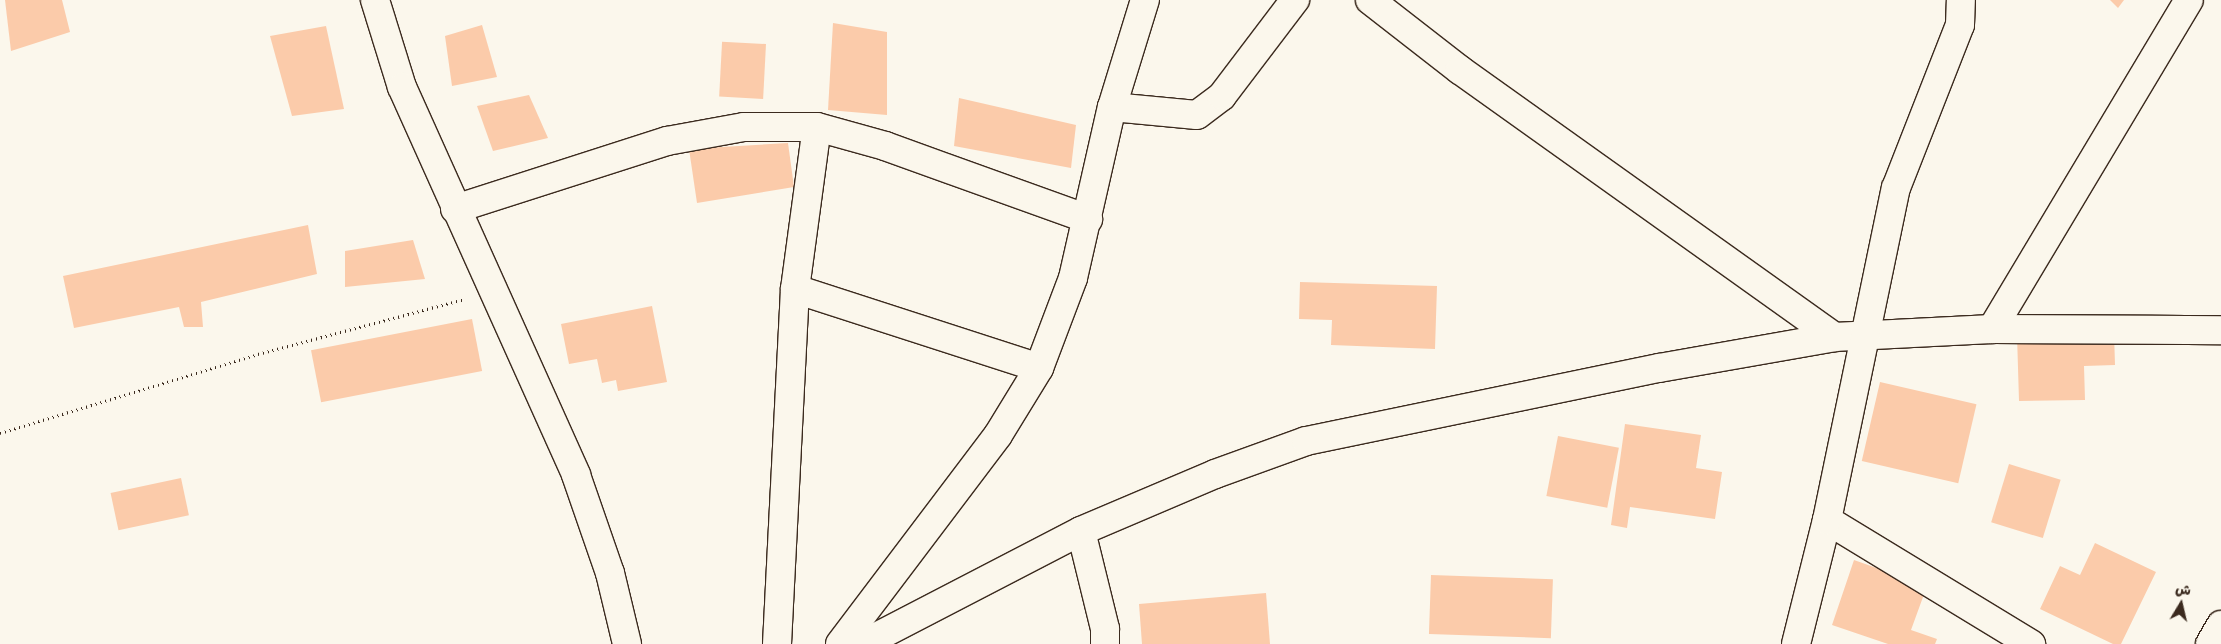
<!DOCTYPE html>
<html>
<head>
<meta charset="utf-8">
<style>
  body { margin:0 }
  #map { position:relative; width:2221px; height:644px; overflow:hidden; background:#fbf7ec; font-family:Mali,"Playpen Sans Arabic",sans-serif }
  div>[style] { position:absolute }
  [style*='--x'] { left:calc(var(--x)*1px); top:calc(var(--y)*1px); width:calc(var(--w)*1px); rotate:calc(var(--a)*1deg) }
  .building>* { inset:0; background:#fbcbaa; transform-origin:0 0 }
  .path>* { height:3px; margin-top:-1.5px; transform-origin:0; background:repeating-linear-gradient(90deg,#3b2a1e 0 1px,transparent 0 5px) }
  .roads { filter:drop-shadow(1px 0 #3b2a1e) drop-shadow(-1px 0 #3b2a1e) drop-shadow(0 1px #3b2a1e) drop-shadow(0 -1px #3b2a1e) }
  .minor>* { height:28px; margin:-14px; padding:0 14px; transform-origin:14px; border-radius:14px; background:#fbf7ec }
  span { translate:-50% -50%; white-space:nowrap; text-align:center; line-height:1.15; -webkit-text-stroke:4px #fbf7ec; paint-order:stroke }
  .north { position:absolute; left:2156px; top:579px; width:50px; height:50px; -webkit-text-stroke:4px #fbf7ec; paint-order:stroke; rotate:9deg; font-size:14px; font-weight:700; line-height:20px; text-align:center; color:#3b2a1e }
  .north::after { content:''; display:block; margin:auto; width:18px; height:22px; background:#3b2a1e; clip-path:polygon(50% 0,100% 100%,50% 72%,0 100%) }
</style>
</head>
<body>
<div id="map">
  <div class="building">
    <div style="clip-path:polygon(5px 0,62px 0,70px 32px,11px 51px)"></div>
    <div style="clip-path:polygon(2110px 0,2124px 0,2118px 8px)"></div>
    <div style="clip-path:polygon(833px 23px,887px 32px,887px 115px,828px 110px)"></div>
    <div style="clip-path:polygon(482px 25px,497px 77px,452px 86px,445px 36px)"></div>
    <div style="clip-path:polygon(326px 26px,344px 109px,292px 116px,270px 36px)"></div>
    <div style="left:766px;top:44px;width:55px;height:44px;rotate:93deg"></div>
    <div style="clip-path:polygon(529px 95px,548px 138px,493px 151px,477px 106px)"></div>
    <div style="clip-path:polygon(959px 98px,1076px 125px,1071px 168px,954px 146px)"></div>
    <div style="clip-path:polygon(788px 143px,794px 187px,697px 203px,689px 149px)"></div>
    <div style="clip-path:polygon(308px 225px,317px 274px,201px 302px,203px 327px,184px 327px,179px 307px,74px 328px,63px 276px)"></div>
    <div style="clip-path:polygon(413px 240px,425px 279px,345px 287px,345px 251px)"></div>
    <div style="clip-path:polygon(1300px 282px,1437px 286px,1435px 349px,1331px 345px,1332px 320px,1299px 319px)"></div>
    <div style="clip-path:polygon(652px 306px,667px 382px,618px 391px,616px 380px,602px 383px,597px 359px,569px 364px,561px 324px)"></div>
    <div style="left:472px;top:319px;width:53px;height:164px;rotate:79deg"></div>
    <div style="clip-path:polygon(2114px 332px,2115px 365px,2084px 366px,2085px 400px,2019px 401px,2017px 335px)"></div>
    <div style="left:1880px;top:382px;width:99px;height:81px;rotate:13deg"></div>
    <div style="clip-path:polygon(1625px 424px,1701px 435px,1696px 468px,1722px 472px,1715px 519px,1630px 507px,1627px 528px,1611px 525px)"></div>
    <div style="left:1558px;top:436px;width:62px;height:61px;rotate:11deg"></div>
    <div style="left:2009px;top:464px;width:54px;height:61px;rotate:17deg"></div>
    <div style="left:181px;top:478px;width:38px;height:72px;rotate:78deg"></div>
    <div style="clip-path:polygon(2095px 543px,2156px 572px,2121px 644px,2113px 644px,2040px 609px,2060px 566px,2080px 575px)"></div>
    <div style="clip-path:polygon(1854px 560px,1927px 586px,1911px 630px,1937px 639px,1935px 644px,1888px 644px,1832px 625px)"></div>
    <div style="left:1431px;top:575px;width:122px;height:59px;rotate:2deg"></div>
    <div style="clip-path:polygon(1266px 593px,1270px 644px,1142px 644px,1139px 604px)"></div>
  </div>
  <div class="path">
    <div style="--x:0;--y:433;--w:270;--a:-17"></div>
    <div style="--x:258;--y:354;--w:214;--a:-14.9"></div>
  </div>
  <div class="roads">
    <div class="minor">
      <div style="--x:375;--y:0;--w:91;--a:72.8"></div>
      <div style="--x:402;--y:87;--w:425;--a:65.8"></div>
      <div style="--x:576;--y:475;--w:104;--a:70.9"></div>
      <div style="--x:610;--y:573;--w:73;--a:76.5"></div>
      <div style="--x:1370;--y:0;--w:114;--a:37.9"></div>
      <div style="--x:1460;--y:70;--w:460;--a:35.5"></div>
      <div style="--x:1112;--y:107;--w:85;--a:5.4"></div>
      <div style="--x:1197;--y:115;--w:31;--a:-37"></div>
      <div style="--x:1222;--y:96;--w:121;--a:-52.8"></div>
      <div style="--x:455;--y:209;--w:223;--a:-17.8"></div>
      <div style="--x:667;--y:141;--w:78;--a:-10.3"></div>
      <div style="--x:744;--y:127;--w:73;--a:0"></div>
      <div style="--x:817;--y:127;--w:71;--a:15.6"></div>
      <div style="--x:885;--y:146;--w:216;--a:19.8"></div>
      <div style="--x:795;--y:289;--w:256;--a:17.9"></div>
      <div style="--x:1992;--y:329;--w:383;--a:-59.1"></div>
      <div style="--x:1827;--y:520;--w:239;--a:31.3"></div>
      <div style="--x:1081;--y:531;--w:101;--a:76.2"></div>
      <div style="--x:1105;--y:629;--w:15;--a:90"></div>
      <div style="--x:777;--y:644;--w:355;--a:-87.1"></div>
      <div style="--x:795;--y:289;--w:163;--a:-82.3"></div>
      <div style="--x:840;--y:644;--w:262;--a:-52.9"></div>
      <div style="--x:998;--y:435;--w:79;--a:-58.5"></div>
      <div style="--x:1039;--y:368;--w:96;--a:-69.3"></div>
      <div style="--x:1073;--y:278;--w:175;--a:-77.2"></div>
      <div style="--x:1112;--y:107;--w:112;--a:-72.9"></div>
      <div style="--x:863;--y:644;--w:246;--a:-27.4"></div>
      <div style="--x:1081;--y:531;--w:146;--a:-23"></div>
      <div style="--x:1215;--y:474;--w:97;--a:-19.9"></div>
      <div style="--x:1306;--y:441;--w:360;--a:-11.7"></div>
      <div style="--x:1659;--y:368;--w:178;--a:-10"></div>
      <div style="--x:1834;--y:337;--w:158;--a:-2.9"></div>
      <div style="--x:1992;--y:329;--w:229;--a:0.3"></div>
      <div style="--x:1796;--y:644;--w:128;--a:-76"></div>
      <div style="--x:1827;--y:520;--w:339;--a:-78.3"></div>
      <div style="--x:1896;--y:188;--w:175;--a:-68.6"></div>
      <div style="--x:1960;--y:25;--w:25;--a:-88"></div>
      <div style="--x:2210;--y:644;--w:22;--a:-60"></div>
    </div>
  </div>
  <div class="north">ش</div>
</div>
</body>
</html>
